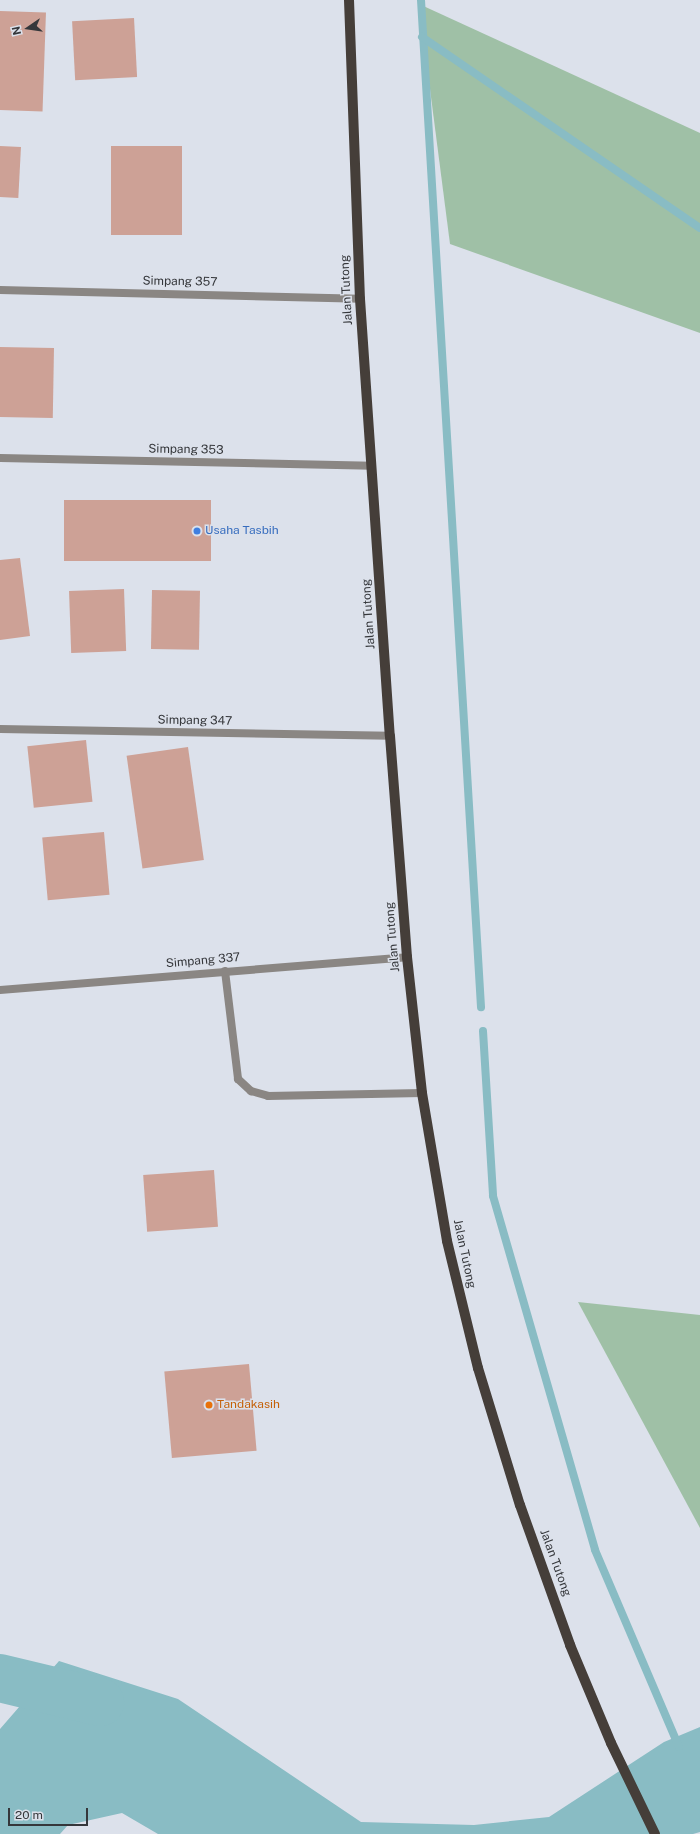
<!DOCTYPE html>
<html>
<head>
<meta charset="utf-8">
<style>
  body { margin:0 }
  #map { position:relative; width:700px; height:1834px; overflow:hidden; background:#dce1eb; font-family:"Public Sans",sans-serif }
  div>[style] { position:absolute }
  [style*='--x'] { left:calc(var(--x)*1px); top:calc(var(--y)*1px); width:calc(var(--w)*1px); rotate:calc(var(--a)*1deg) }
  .green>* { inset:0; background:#9fc0a6 }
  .water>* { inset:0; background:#89bcc4 }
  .stream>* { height:8px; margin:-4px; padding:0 4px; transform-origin:4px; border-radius:4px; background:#89bcc4 }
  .river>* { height:48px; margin:-24px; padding:0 24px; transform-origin:24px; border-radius:24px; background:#89bcc4 }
  .building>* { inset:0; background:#cda196; transform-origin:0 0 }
  .service>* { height:8px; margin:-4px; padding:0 4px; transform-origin:4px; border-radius:4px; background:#8a8683 }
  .minor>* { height:8px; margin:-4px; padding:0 4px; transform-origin:4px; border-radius:4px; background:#8a8683 }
  .primary>* { height:10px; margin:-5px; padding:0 5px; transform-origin:5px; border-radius:5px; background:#453e39 }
  .dots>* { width:11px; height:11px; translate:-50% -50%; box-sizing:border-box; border:2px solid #dce1eb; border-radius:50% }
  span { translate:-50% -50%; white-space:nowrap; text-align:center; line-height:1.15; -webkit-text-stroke:3px #dce1eb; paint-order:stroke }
  .street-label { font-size:12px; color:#35373b }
  .shop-label { font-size:12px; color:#366cbe }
  .left { translate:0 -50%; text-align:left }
  .food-label { font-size:12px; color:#c56008 }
  .north { position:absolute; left:8px; top:8px; width:40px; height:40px; -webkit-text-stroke:3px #dce1eb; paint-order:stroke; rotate:257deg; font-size:11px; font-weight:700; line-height:16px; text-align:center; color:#35373b }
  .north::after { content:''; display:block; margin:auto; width:14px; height:18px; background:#35373b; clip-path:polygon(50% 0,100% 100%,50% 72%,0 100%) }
  .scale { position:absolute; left:8px; top:1808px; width:80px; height:18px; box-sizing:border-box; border:2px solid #35373b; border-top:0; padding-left:5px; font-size:12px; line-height:14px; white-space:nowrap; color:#35373b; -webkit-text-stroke:3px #dce1eb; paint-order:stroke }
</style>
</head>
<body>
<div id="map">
  <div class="green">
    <div style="clip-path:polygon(419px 4px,700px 133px,700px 333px,450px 244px)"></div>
    <div style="clip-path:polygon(578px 1302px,700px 1315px,700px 1528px)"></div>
  </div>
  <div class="water">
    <div style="clip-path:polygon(59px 1661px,178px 1699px,361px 1822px,474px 1825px,549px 1817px,664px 1742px,700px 1727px,700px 1832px,693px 1834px,158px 1834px,122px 1813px,68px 1825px,60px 1834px,0 1834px,0 1729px)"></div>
  </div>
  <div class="stream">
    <div style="--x:421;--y:0;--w:1009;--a:86.59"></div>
    <div style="--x:422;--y:37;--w:337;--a:34.5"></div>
    <div style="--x:483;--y:1031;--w:165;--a:86.5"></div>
    <div style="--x:493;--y:1196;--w:368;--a:73.9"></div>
    <div style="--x:595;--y:1550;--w:214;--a:66.9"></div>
  </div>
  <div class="river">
    <div style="--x:0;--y:1678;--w:103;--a:13.5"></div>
  </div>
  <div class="building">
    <div style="left:0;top:11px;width:46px;height:99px;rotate:2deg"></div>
    <div style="left:134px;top:18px;width:59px;height:62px;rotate:87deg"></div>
    <div style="left:0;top:146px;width:21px;height:51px;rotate:3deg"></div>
    <div style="left:111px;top:146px;width:71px;height:89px"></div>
    <div style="left:0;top:347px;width:54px;height:70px;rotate:1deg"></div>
    <div style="left:64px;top:500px;width:147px;height:61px"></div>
    <div style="clip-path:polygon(20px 558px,30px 636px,0 640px,0 560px)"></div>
    <div style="left:124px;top:589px;width:62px;height:55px;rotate:88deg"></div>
    <div style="left:152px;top:590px;width:48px;height:59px;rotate:1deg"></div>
    <div style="left:86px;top:740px;width:62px;height:59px;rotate:84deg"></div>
    <div style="left:188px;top:747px;width:114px;height:62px;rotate:82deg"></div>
    <div style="left:104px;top:832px;width:63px;height:62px;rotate:85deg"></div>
    <div style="left:214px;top:1170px;width:57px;height:71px;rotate:86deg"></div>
    <div style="left:249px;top:1364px;width:87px;height:85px;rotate:85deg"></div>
  </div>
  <div class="service">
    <div style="--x:225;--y:971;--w:109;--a:83.1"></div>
    <div style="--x:238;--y:1079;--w:18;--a:43"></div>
    <div style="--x:251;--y:1091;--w:18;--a:16"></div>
    <div style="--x:268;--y:1096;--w:154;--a:-1.1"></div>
  </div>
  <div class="minor">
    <div style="--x:0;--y:290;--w:360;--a:1.4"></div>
    <div style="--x:0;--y:458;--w:372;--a:1.2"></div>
    <div style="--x:0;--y:729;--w:390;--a:1"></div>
    <div style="--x:0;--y:990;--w:408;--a:-4.6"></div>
  </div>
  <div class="primary">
    <div style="--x:349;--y:0;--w:299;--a:87.9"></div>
    <div style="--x:360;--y:299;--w:438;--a:86.1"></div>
    <div style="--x:390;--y:736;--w:222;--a:85.6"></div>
    <div style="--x:407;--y:957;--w:137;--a:83.7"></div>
    <div style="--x:422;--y:1093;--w:150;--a:80.4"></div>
    <div style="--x:447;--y:1241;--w:131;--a:76.3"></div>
    <div style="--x:478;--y:1368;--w:143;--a:73"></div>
    <div style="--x:520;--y:1505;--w:149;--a:70.3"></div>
    <div style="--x:570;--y:1645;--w:106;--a:67.3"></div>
    <div style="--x:611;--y:1743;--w:101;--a:64.2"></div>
  </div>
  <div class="dots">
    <div style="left:197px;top:531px;background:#3f7fe0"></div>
    <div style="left:209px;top:1405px;background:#e8710a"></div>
  </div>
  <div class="street-label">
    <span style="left:180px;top:282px;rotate:1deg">Simpang 357</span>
    <span style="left:347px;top:290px;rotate:-93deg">Jalan Tutong</span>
    <span style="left:186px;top:450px;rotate:1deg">Simpang 353</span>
    <span style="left:369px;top:614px;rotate:-94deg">Jalan Tutong</span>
    <span style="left:195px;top:721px;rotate:1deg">Simpang 347</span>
    <span style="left:393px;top:937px;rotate:-95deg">Jalan Tutong</span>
    <span style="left:203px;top:961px;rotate:-5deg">Simpang 337</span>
    <span style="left:464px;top:1254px;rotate:78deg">Jalan Tutong</span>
    <span style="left:555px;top:1563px;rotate:70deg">Jalan Tutong</span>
  </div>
  <div class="shop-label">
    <span class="left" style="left:205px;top:531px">Usaha Tasbih</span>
  </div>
  <div class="food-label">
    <span class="left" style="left:217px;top:1405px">Tandakasih</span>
  </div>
  <div class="north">N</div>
  <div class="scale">20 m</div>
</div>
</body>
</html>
